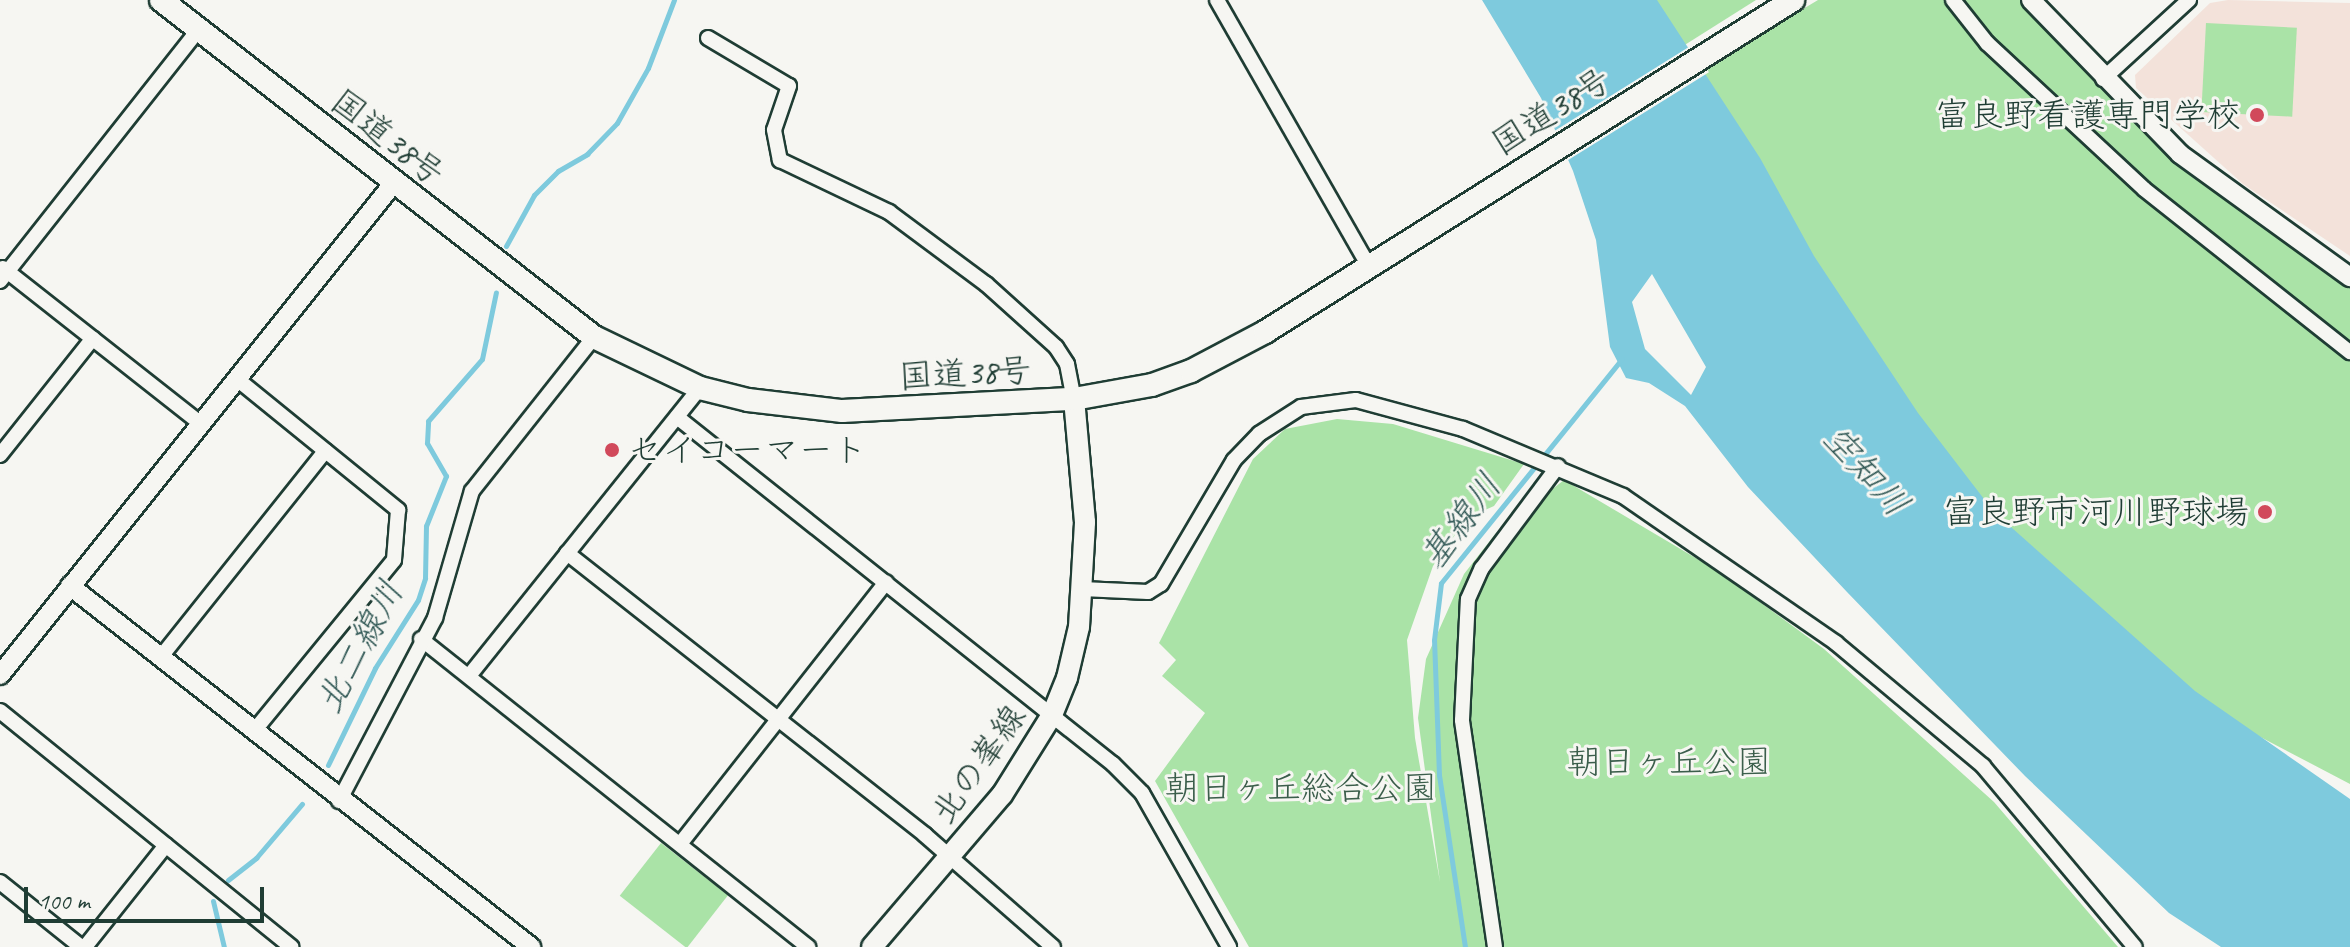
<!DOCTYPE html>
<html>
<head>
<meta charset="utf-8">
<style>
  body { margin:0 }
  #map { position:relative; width:2350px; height:947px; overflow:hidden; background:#f6f6f2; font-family:Caveat,"Klee One",sans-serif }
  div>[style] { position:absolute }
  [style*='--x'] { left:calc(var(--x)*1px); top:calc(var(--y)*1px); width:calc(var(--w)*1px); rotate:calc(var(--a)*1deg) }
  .built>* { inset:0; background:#f3e2da }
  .green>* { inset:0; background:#aae3a7; transform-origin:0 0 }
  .water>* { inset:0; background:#7ecadd }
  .pier>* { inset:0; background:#f6f6f2; transform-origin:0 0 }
  .stream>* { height:5px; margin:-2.5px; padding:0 2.5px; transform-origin:2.5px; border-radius:2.5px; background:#7ecadd }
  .roads { filter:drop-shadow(2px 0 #1f3d34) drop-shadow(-2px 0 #1f3d34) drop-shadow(0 2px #1f3d34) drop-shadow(0 -2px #1f3d34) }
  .minor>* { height:14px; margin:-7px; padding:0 7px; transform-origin:7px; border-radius:7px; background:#f6f6f2 }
  .tertiary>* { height:18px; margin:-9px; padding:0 9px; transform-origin:9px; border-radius:9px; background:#f6f6f2 }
  .secondary>* { height:20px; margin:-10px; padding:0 10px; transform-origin:10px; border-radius:10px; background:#f6f6f2 }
  .trunk>* { height:22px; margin:-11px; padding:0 11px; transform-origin:11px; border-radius:11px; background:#f6f6f2 }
  .dots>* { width:22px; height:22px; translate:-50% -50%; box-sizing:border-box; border:4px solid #f6f6f2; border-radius:50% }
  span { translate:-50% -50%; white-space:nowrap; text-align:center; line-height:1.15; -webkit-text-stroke:6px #f6f6f2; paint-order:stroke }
  .street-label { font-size:34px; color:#1f3d34 }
  .poi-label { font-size:34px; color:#1f3d34 }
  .right { translate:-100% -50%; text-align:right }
  .left { translate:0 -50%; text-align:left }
  .park-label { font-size:34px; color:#3b5e4b }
  .water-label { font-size:36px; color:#325956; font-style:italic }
  .scale { position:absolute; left:24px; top:887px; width:240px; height:36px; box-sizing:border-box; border:4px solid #1f3d34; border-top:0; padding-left:10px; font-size:24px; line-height:28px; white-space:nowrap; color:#1f3d34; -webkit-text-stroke:6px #f6f6f2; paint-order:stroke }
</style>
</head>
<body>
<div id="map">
  <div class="built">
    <div style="clip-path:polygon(2228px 0,2350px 3px,2350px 256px,2243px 184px,2136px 88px,2135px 75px,2210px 3px)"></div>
  </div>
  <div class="green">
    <div style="clip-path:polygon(1643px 0,1756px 0,1672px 53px)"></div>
    <div style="clip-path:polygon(1818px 0,2031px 0,2133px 109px,2350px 277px,2350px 784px,2186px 698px,1940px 470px,1688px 78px)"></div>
    <div style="left:2206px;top:23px;width:91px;height:89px;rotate:3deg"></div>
    <div style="clip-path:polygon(1337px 419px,1393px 424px,1524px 464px,1494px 506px,1467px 518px,1433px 566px,1407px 640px,1415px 738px,1440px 882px,1418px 718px,1426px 659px,1464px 574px,1496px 533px,1564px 480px,1716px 570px,1824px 649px,1994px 802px,2118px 947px,1249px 947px,1155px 781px,1205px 713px,1162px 676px,1176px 660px,1159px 643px,1253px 459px,1285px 429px)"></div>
    <div style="left:661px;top:843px;width:85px;height:67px;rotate:38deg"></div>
  </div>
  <div class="water">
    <div style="clip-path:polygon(evenodd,1482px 0,1657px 0,1760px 158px,1814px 256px,1918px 413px,1994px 512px,2195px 691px,2350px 799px,2350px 947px,2221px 947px,2169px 913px,2025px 776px,1847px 592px,1748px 487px,1685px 406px,1649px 383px,1626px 378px,1610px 347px,1596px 240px,1573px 171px,1541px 98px,1482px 0,1652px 274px,1706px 367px,1691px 395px,1645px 349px,1632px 302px,1652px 274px)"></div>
  </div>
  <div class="pier">
    <div style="left:1692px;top:45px;width:32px;height:166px;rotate:58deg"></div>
  </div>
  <div class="stream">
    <div style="--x:506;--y:246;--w:58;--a:-61.2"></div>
    <div style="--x:534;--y:195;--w:34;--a:-45"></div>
    <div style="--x:558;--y:171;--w:34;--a:-30"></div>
    <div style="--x:587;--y:154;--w:43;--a:-45.9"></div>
    <div style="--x:617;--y:123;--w:63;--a:-60.6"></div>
    <div style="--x:648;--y:68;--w:73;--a:-69.1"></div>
    <div style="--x:328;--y:765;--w:108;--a:-64.1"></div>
    <div style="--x:375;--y:668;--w:80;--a:-57.7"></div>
    <div style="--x:418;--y:600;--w:23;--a:-72"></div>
    <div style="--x:425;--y:578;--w:52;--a:-88.9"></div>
    <div style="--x:426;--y:526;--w:54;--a:-68.2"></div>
    <div style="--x:446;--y:476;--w:38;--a:-120"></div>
    <div style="--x:427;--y:443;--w:22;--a:-87"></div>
    <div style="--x:428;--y:421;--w:82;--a:-48.9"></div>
    <div style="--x:482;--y:359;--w:68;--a:-78.2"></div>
    <div style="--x:228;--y:880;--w:36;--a:-38"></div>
    <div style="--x:256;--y:858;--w:71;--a:-49.6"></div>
    <div style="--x:213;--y:901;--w:47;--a:76.6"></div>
    <div style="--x:1465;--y:947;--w:174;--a:-98.6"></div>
    <div style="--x:1439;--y:775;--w:135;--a:-92.1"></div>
    <div style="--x:1434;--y:640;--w:57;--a:-83"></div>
    <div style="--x:1441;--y:583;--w:288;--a:-51.1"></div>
  </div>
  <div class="roads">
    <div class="minor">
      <div style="--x:1217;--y:0;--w:305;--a:60.3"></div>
      <div style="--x:1953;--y:0;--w:55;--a:51.7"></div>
      <div style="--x:1987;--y:43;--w:214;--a:42.9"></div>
      <div style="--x:2144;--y:189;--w:263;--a:38.4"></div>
      <div style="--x:708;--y:38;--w:94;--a:30.7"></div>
      <div style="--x:789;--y:86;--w:46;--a:108.8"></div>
      <div style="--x:774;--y:130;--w:31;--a:79"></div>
      <div style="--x:780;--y:160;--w:121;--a:25.5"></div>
      <div style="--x:889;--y:212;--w:121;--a:36.6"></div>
      <div style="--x:986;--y:284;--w:94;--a:42"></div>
      <div style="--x:1056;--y:347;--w:20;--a:57"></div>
      <div style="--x:1067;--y:364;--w:36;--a:79"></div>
      <div style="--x:2103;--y:79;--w:117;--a:-42.6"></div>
      <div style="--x:3;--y:268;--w:251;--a:38.2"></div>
      <div style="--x:0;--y:281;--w:320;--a:-51.7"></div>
      <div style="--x:237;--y:379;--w:208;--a:39.1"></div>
      <div style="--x:398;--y:510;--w:50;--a:94.6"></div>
      <div style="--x:394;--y:560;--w:222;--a:129.3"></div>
      <div style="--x:677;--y:417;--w:557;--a:38.52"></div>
      <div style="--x:1113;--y:764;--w:41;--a:45"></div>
      <div style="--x:1142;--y:793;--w:177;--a:60.5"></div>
      <div style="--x:0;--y:455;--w:149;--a:-51.5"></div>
      <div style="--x:567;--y:553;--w:456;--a:38.2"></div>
      <div style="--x:925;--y:835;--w:170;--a:41.2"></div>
      <div style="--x:1082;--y:589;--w:66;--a:2.6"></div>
      <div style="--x:1148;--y:592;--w:15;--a:-32"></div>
      <div style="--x:1161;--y:584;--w:144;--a:-59.5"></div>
      <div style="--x:1234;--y:460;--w:36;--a:-46"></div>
      <div style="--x:1259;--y:434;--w:50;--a:-32.7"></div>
      <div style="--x:1301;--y:407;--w:55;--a:-7.3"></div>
      <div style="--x:1356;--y:400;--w:111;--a:15.2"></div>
      <div style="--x:1463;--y:429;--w:173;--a:22.7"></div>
      <div style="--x:1623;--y:496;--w:259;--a:34.6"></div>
      <div style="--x:1836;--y:643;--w:192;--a:39.9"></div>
      <div style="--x:1983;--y:766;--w:236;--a:50"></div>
      <div style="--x:421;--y:639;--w:495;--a:38.5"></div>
      <div style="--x:160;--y:658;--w:265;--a:-51.4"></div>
      <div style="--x:469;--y:676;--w:369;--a:-51.3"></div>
      <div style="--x:0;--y:711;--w:375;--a:39"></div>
      <div style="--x:339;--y:801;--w:207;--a:-62.3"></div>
      <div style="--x:435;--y:618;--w:132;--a:-73.8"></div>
      <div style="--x:472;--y:491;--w:196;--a:-51.6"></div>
      <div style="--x:680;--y:844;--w:333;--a:-51.8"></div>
      <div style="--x:0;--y:882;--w:104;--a:38.7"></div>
      <div style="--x:85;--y:947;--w:130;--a:-51.5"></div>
      <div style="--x:1495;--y:947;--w:229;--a:-98.3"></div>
      <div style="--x:1462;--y:720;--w:121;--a:-87.2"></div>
      <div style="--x:1468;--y:599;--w:34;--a:-66"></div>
      <div style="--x:1482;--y:568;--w:127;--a:-53.3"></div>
    </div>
    <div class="tertiary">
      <div style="--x:2031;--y:0;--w:214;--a:45.9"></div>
      <div style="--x:2180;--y:154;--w:210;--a:35.9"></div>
      <div style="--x:70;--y:586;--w:586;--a:38.06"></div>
      <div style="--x:0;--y:675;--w:629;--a:-51.33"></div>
    </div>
    <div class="secondary">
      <div style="--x:872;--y:947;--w:200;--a:-49.5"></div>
      <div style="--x:1002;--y:795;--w:94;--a:-58"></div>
      <div style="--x:1052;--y:715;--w:40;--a:-68"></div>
      <div style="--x:1067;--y:678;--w:52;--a:-76.8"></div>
      <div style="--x:1079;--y:627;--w:105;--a:-86.7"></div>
      <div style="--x:1085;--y:522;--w:123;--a:-95.1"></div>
    </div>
    <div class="trunk">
      <div style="--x:161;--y:0;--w:549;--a:37.89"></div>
      <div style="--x:594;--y:337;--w:118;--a:25.7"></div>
      <div style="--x:700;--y:388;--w:49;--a:14"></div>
      <div style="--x:748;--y:400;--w:95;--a:6.7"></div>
      <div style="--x:842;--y:411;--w:232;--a:-3"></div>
      <div style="--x:1074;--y:399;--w:79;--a:-10.2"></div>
      <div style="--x:1152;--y:385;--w:41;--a:-19.7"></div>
      <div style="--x:1191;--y:371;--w:84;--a:-27.8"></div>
      <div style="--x:1265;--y:332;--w:624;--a:-32.16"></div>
    </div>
  </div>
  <div class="dots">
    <div style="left:2257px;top:115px;background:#d1495b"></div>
    <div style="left:612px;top:450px;background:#d1495b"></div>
    <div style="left:2265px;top:512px;background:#d1495b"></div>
  </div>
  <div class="street-label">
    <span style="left:1551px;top:111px;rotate:-32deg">国道38号</span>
    <span style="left:388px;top:137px;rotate:38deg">国道38号</span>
    <span style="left:965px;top:373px;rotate:-3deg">国道38号</span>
    <span style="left:978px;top:764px;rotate:-55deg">北の峯線</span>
  </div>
  <div class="poi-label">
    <span class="right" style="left:2241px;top:115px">富良野看護専門学校</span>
    <span class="left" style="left:628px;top:450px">セイコーマート</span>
    <span class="right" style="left:2249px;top:512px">富良野市河川野球場</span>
  </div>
  <div class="park-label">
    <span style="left:1669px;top:762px">朝日ヶ丘公園</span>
    <span style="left:1301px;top:788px">朝日ヶ丘総合公園</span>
  </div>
  <div class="water-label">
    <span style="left:1866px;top:471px;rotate:48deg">空知川</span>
    <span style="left:1461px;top:521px;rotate:-53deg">基線川</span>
    <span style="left:360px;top:647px;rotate:-62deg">北二線川</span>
  </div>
  <div class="scale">100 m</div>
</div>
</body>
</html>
